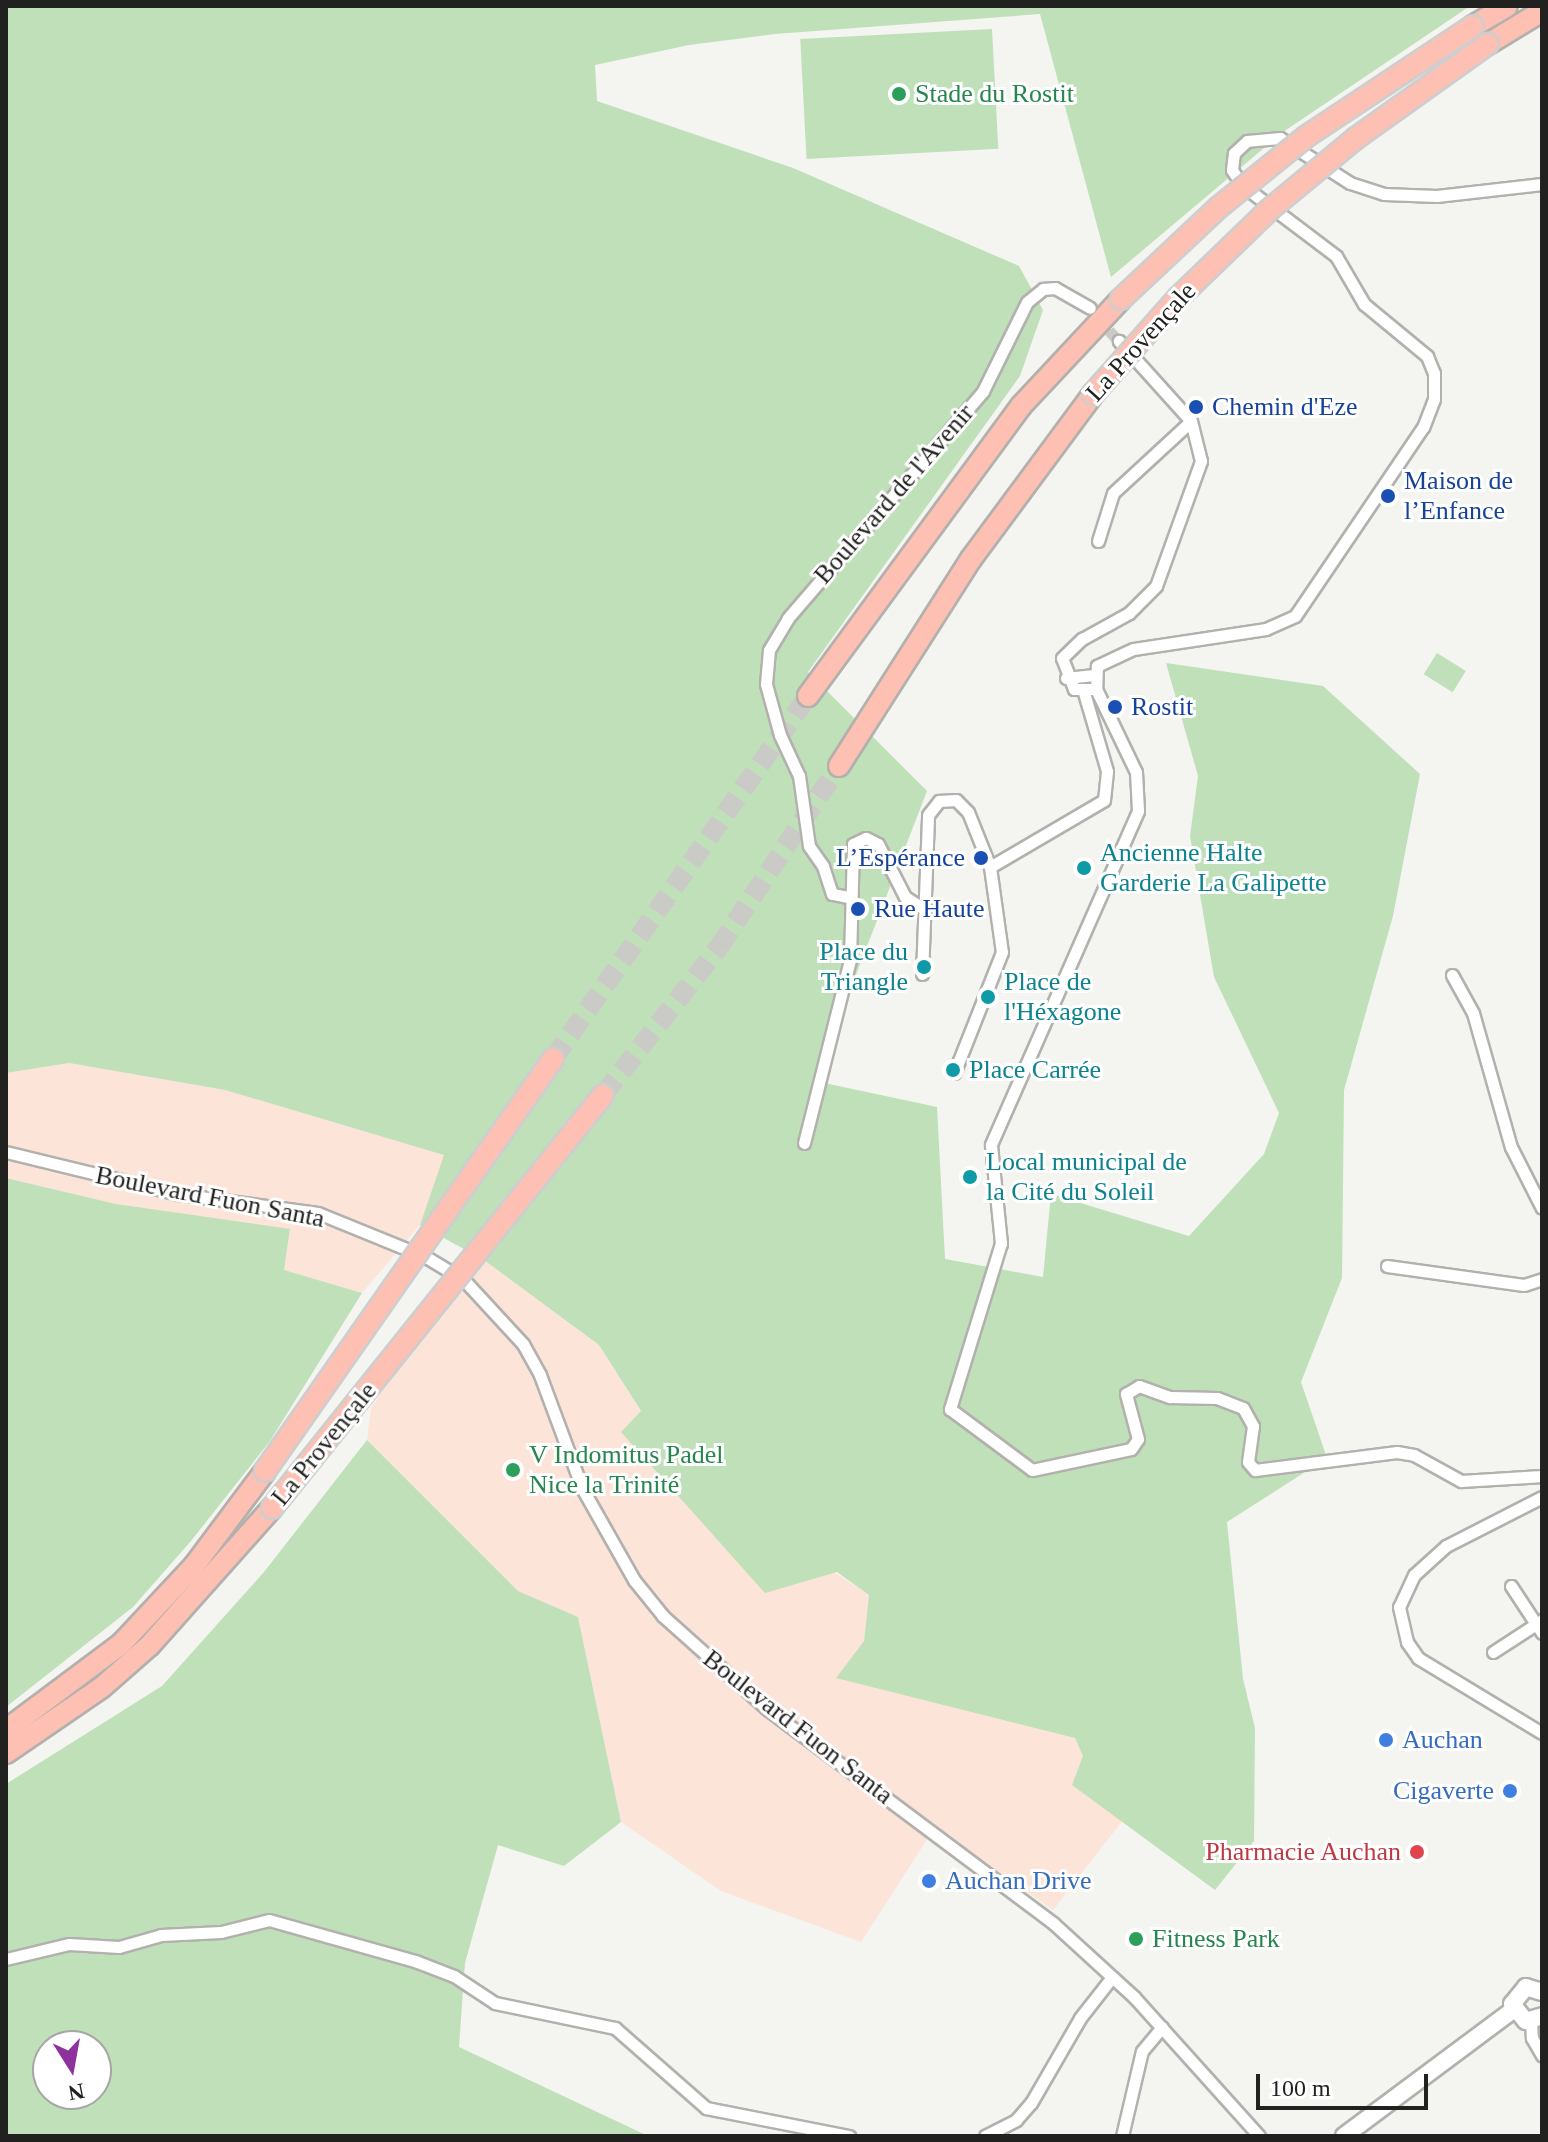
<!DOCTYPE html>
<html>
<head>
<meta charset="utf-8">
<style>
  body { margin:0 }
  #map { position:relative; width:1548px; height:2142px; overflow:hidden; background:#f4f4f0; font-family:"Times New Roman",serif }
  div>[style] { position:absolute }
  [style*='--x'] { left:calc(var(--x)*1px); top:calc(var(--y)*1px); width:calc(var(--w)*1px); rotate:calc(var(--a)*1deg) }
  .industrial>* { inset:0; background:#fce4d9 }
  .green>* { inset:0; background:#bfe0b9; transform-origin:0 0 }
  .minor-tunnel>* { height:11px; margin-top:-5.5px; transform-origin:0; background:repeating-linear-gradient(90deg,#cacac6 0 11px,transparent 0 16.5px) }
  .motorway-tunnel>* { height:20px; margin-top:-10px; transform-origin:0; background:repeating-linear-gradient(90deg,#cacac6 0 20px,transparent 0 30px) }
  .roads { filter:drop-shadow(2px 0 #b2b1ad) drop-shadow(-2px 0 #b2b1ad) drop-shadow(0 2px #b2b1ad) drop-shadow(0 -2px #b2b1ad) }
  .minor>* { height:11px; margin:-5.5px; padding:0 5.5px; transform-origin:5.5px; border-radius:5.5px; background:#fff }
  .secondary>* { height:16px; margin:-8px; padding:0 8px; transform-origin:8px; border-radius:8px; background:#fff }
  .motorway>* { height:20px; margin:-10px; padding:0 10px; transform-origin:10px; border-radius:10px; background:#fdc0b3 }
  .bridges { filter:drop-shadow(2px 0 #cecece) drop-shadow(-2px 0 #cecece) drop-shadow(0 2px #cecece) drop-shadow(0 -2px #cecece) }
  .motorway-bridge>* { height:20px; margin:-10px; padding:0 10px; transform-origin:10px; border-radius:10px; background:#fdc0b3 }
  .dots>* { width:22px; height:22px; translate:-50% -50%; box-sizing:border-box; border:4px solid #fff; border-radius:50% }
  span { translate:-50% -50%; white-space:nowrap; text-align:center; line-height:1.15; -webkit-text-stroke:6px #fff; paint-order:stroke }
  .leisure-label { font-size:26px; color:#27864d }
  .left { translate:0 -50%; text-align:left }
  .street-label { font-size:26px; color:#21211f }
  .transit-label { font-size:26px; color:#164399 }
  .right { translate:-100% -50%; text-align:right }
  .culture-label { font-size:26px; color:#0d838f }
  .shop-label { font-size:26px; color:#366cbe }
  .health-label { font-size:26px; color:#be3a42 }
  .frame { position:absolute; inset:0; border:8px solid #21211f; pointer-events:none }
  .north { position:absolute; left:32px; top:2030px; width:80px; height:80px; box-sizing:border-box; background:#fff; border:2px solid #a6a6a5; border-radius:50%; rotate:169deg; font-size:22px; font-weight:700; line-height:32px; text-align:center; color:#21211f }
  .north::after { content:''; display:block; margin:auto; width:28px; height:36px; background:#8d329d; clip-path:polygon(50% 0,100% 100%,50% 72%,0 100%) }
  .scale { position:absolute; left:1256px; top:2074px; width:172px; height:36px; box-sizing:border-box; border:4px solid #21211f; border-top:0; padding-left:10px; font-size:24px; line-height:28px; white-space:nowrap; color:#21211f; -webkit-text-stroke:6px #fff; paint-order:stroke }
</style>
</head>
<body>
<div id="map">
  <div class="industrial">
    <div style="clip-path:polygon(69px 1063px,225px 1090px,445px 1155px,420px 1225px,362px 1293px,284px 1270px,290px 1230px,116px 1204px,6px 1178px,6px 1073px)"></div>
    <div style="clip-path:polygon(484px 1260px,599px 1345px,641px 1412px,621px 1432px,869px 1595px,864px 1641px,837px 1678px,1075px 1738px,1083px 1756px,1073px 1785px,1123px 1820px,1053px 1910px,935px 1827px,861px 1942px,721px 1891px,621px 1822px,578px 1617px,518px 1591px,367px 1440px,371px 1408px,419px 1335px)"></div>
  </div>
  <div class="green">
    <div style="clip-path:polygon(6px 6px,1470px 6px,1283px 132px,1111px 277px,1040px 14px,775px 34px,689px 45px,595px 65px,597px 101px,793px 168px,1019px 266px,1043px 310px,1020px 376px,808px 672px,927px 791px,815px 1081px,937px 1107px,945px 1259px,1043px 1277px,1051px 1194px,1189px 1236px,1264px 1154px,1279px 1113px,1214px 977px,1190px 836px,1198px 776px,1166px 663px,1323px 686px,1420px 774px,1393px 916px,1344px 1090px,1342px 1278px,1301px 1382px,1327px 1458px,1227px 1522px,1243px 1679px,1255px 1728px,1254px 1841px,1215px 1890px,1072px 1785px,1083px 1756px,1075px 1738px,836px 1678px,864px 1641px,869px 1595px,837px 1572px,765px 1593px,621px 1432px,641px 1411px,599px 1345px,484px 1260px,420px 1225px,444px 1155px,225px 1090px,69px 1063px,6px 1073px)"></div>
    <div style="left:992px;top:29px;width:120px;height:192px;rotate:87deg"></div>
    <div style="left:1437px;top:653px;width:34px;height:25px;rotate:32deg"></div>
    <div style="clip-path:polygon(6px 1178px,116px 1204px,290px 1229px,284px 1270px,362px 1293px,270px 1441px,191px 1541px,133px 1607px,6px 1707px)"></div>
    <div style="clip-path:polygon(evenodd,367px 1440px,518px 1591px,578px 1617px,621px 1822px,564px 1866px,498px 1845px,465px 1963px,459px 2047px,648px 2136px,6px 2136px,6px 1784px,162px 1686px,264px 1572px,367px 1440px,48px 2046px,96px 2046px,96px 2094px,48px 2094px,48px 2046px)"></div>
  </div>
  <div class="minor-tunnel">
    <div style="--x:1098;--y:318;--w:31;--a:48"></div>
  </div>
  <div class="motorway-tunnel">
    <div style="--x:553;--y:1059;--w:444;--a:-54.9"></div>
    <div style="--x:603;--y:1095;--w:188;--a:-51.9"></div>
    <div style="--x:719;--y:947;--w:217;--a:-56.5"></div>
  </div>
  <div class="roads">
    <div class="minor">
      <div style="--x:1542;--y:184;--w:106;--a:173.5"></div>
      <div style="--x:1437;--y:196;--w:53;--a:-177.8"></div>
      <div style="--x:1384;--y:194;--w:36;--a:-162"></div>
      <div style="--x:1350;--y:183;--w:83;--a:-147.3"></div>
      <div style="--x:1280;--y:138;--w:33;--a:175"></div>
      <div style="--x:1247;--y:141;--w:18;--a:137"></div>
      <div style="--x:1234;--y:153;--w:17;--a:97"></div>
      <div style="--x:1232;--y:170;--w:18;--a:56"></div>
      <div style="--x:1242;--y:185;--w:118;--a:37.1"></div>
      <div style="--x:1336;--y:256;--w:56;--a:59.7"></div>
      <div style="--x:1364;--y:304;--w:82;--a:39.5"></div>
      <div style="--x:1427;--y:356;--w:18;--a:68"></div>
      <div style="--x:1434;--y:373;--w:26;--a:90"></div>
      <div style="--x:1434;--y:399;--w:30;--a:111"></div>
      <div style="--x:1423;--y:427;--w:228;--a:124.1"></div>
      <div style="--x:1295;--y:616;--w:32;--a:156"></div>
      <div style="--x:1266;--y:629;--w:134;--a:171.4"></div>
      <div style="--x:1133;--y:649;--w:40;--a:155"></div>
      <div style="--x:1097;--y:666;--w:23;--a:92"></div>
      <div style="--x:1096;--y:689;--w:92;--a:64.3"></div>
      <div style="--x:1136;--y:772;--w:39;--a:87"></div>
      <div style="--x:1138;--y:811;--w:365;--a:113.8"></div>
      <div style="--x:991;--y:1145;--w:99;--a:84.2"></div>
      <div style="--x:1001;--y:1243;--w:174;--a:107.1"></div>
      <div style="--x:950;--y:1409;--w:102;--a:36.6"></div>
      <div style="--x:1032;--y:1470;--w:101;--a:-12"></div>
      <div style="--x:1131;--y:1449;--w:12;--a:-55"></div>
      <div style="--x:1138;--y:1439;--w:47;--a:-104.9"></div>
      <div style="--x:1126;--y:1394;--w:15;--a:-32"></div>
      <div style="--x:1139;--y:1386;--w:33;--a:20"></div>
      <div style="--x:1170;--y:1397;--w:47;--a:1.2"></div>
      <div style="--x:1217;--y:1398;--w:28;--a:21"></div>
      <div style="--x:1243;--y:1408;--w:21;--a:61"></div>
      <div style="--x:1253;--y:1426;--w:36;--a:98"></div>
      <div style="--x:1248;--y:1462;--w:11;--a:49"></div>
      <div style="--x:1255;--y:1470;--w:143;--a:-7.2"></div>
      <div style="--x:1397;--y:1452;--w:17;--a:10"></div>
      <div style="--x:1414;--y:1455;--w:54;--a:29"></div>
      <div style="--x:1461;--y:1481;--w:81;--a:-3.5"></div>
      <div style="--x:1098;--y:541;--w:50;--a:-72.6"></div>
      <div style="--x:1113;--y:493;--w:106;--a:-42.7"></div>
      <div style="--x:1066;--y:678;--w:28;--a:-6"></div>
      <div style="--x:1096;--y:689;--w:22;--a:180"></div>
      <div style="--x:1074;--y:689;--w:33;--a:-111"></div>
      <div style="--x:1062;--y:658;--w:28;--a:-44"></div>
      <div style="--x:1082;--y:639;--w:54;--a:-29"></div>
      <div style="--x:1129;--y:613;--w:38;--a:-45"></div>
      <div style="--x:1156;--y:586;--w:133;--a:-70.2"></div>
      <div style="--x:1201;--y:461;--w:41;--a:-104"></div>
      <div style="--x:1191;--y:421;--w:108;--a:-132"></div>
      <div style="--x:990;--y:867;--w:132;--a:-30.4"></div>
      <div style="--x:1104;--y:800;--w:29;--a:-84"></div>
      <div style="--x:1107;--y:771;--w:81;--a:-106.4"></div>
      <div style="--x:848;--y:897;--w:16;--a:-169"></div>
      <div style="--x:832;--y:894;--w:29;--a:-108"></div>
      <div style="--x:823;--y:866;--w:24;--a:-125"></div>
      <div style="--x:809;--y:846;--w:71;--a:-98.1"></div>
      <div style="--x:799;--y:776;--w:45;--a:-114.9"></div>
      <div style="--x:780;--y:735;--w:53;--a:-105.4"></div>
      <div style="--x:766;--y:684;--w:34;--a:-85"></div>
      <div style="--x:769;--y:650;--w:37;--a:-59"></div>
      <div style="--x:788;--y:618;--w:299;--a:-49.3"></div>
      <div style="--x:983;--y:391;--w:99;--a:-63.7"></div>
      <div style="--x:1027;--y:302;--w:21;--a:-39"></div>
      <div style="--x:1043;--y:289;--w:12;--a:-5"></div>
      <div style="--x:1055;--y:288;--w:40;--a:29.7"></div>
      <div style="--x:922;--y:974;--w:159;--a:-87.8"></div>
      <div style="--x:928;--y:815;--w:18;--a:-52"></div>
      <div style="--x:939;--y:801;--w:17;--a:-3"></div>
      <div style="--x:956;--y:800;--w:17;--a:45"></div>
      <div style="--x:968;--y:812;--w:59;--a:68.2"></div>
      <div style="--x:990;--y:867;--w:86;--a:82"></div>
      <div style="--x:1002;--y:952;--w:130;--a:111.6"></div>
      <div style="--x:1452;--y:975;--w:43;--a:61.1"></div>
      <div style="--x:1473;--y:1013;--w:139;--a:74.2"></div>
      <div style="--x:1511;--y:1147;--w:68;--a:63.1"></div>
      <div style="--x:804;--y:1143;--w:189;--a:-75.9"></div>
      <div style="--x:850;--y:960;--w:116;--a:-88.5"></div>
      <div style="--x:853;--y:844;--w:14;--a:-25"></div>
      <div style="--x:866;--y:838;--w:13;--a:27"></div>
      <div style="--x:878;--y:844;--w:59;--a:63"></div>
      <div style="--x:905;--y:897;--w:19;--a:32"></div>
      <div style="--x:6;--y:1152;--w:177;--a:13.7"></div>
      <div style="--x:178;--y:1194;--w:141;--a:7.7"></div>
      <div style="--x:318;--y:1213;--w:117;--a:22.2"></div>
      <div style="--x:426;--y:1257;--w:44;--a:31.2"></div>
      <div style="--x:464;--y:1280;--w:87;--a:47.3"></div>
      <div style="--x:523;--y:1344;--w:35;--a:61"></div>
      <div style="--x:540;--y:1375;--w:121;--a:69.6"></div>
      <div style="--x:582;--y:1488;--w:106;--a:60.5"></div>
      <div style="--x:634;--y:1580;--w:46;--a:51.1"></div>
      <div style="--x:663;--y:1616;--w:140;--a:41.8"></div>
      <div style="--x:767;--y:1709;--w:357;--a:36.8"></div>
      <div style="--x:1053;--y:1923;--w:110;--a:42.4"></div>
      <div style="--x:1134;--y:1997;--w:187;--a:48"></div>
      <div style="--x:1387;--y:1266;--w:138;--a:7.9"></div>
      <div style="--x:1524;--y:1285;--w:19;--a:-18"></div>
      <div style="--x:1542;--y:1497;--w:108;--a:153"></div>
      <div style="--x:1446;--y:1546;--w:43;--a:137.8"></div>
      <div style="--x:1414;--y:1575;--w:35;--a:115"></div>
      <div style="--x:1399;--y:1607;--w:36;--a:77"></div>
      <div style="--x:1407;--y:1642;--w:19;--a:55"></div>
      <div style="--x:1418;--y:1658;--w:145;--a:31.2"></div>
      <div style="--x:1511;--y:1586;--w:56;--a:56.6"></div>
      <div style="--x:1493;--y:1652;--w:59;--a:-33.1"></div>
      <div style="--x:6;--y:1959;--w:65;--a:-13.4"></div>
      <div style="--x:69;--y:1944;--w:50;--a:3.4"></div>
      <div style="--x:119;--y:1947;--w:44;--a:-15.9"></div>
      <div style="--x:161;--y:1935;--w:60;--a:-2.9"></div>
      <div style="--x:221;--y:1932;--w:49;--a:-14"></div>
      <div style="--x:269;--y:1920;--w:152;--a:15.7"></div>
      <div style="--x:415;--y:1961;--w:42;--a:21"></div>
      <div style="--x:454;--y:1976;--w:49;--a:33.4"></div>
      <div style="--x:495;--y:2003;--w:123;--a:11.8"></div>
      <div style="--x:615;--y:2028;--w:121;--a:41.3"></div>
      <div style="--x:706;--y:2108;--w:146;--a:11.1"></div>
      <div style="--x:1531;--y:2021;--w:17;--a:87"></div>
      <div style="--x:1532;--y:2038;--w:20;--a:60"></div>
      <div style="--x:985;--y:2136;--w:35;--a:-27"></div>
      <div style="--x:1016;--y:2120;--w:23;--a:-49"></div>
      <div style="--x:1031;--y:2103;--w:98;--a:-60"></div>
      <div style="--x:1080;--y:2018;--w:52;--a:-52"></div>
      <div style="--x:1122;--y:2136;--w:87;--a:-76.8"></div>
      <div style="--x:1142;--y:2051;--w:31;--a:-50"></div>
    </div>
    <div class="secondary">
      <div style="--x:1542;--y:1992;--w:17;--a:-163"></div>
      <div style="--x:1526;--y:1987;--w:22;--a:129"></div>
      <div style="--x:1512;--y:2004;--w:22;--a:51"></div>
      <div style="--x:1526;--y:2021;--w:17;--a:-17"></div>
      <div style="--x:1344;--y:2136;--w:211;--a:-36.7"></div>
    </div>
    <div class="motorway">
      <div style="--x:1473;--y:26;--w:39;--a:-30"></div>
      <div style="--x:1488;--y:44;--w:63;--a:-31.4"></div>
      <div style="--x:808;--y:696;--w:360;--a:-53.7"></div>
      <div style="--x:1021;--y:406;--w:146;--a:-46.9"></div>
      <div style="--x:839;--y:766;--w:246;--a:-57.5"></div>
      <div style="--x:971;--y:559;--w:205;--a:-53.5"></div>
      <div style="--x:6;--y:1730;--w:144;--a:-36.8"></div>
      <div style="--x:121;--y:1644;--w:107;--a:-46.9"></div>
      <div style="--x:194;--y:1566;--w:119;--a:-53.2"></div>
      <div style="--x:6;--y:1753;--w:115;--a:-34.4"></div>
      <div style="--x:101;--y:1688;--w:64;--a:-41.2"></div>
      <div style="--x:149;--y:1646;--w:185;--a:-48.3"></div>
    </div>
  </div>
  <div class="bridges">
    <div class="motorway-bridge">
      <div style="--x:1121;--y:299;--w:134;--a:-43.2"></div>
      <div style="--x:1219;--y:207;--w:113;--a:-38.9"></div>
      <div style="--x:1307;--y:136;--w:199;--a:-33.5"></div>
      <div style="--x:1093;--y:394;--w:128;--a:-48.5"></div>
      <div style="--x:1178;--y:298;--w:127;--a:-44"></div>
      <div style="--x:1269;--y:210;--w:113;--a:-39.6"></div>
      <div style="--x:1356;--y:138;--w:162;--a:-35.5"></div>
      <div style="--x:265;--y:1471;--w:503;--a:-55.05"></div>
      <div style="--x:272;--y:1508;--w:529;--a:-51.29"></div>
    </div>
  </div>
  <div class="dots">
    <div style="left:899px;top:94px;background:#2e9e5b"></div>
    <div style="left:1196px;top:407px;background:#1a4fb4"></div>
    <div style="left:1388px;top:496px;background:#1a4fb4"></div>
    <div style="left:1115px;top:707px;background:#1a4fb4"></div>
    <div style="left:981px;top:858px;background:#1a4fb4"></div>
    <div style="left:1084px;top:868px;background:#0f9aa8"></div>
    <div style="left:858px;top:909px;background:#1a4fb4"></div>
    <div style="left:924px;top:967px;background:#0f9aa8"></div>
    <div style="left:988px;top:997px;background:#0f9aa8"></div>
    <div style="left:953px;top:1070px;background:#0f9aa8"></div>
    <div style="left:970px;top:1177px;background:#0f9aa8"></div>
    <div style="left:513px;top:1470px;background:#2e9e5b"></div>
    <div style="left:1386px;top:1740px;background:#3f7fe0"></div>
    <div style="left:1510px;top:1791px;background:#3f7fe0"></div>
    <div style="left:1417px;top:1852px;background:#e0444e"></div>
    <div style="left:929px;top:1881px;background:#3f7fe0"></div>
    <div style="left:1136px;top:1939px;background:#2e9e5b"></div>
  </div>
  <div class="leisure-label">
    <span class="left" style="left:915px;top:94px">Stade du Rostit</span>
    <span class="left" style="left:529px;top:1470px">V Indomitus Padel<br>Nice la Trinité</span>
    <span class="left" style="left:1152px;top:1939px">Fitness Park</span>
  </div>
  <div class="street-label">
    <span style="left:1141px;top:342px;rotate:-48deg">La Provençale</span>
    <span style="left:894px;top:494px;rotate:-49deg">Boulevard de l'Avenir</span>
    <span style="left:210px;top:1197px;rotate:11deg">Boulevard Fuon Santa</span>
    <span style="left:324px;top:1444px;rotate:-51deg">La Provençale</span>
    <span style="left:798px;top:1727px;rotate:38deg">Boulevard Fuon Santa</span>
  </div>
  <div class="transit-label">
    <span class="left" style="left:1212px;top:407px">Chemin d'Eze</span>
    <span class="left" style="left:1404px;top:496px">Maison de<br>l’Enfance</span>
    <span class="left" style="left:1131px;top:707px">Rostit</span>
    <span class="right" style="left:965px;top:858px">L’Espérance</span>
    <span class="left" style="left:874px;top:909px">Rue Haute</span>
  </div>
  <div class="culture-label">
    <span class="left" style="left:1100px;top:868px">Ancienne Halte<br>Garderie La Galipette</span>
    <span class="right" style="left:908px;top:967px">Place du<br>Triangle</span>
    <span class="left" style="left:1004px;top:997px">Place de<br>l'Héxagone</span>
    <span class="left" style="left:969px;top:1070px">Place Carrée</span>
    <span class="left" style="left:986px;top:1177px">Local municipal de<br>la Cité du Soleil</span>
  </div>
  <div class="shop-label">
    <span class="left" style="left:1402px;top:1740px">Auchan</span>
    <span class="right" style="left:1494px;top:1791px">Cigaverte</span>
    <span class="left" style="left:945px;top:1881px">Auchan Drive</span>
  </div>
  <div class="health-label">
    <span class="right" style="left:1401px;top:1852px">Pharmacie Auchan</span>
  </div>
  <div class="frame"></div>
  <div class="north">N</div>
  <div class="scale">100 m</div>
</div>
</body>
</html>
